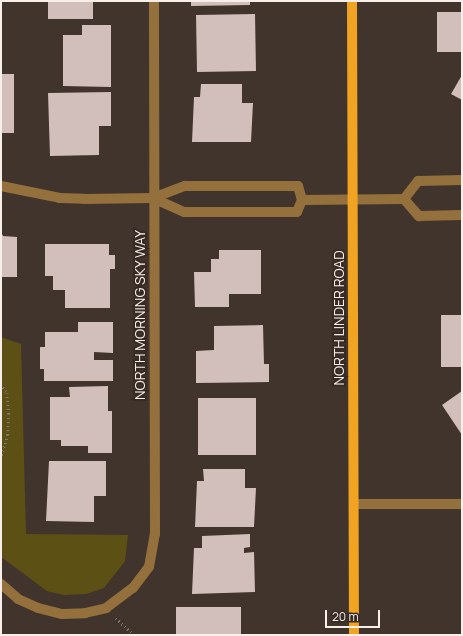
<!DOCTYPE html>
<html>
<head>
<meta charset="utf-8">
<style>
  body { margin:0 }
  #map { position:relative; width:463px; height:636px; overflow:hidden; background:#41342d; font-family:Manrope,sans-serif }
  div>[style] { position:absolute }
  [style*='--x'] { left:calc(var(--x)*1px); top:calc(var(--y)*1px); width:calc(var(--w)*1px); rotate:calc(var(--a)*1deg) }
  .green>* { inset:0; background:#5c5015 }
  .building>* { inset:0; background:#d2bfbc; transform-origin:0 0 }
  .path>* { height:2.5px; margin-top:-1.25px; transform-origin:0; background:repeating-linear-gradient(90deg,#827771 0 1px,transparent 0 4px) }
  .minor>* { height:10px; margin:-5px; padding:0 5px; transform-origin:5px; border-radius:5px; background:#94703c }
  .major>* { height:10px; margin:-5px; padding:0 5px; transform-origin:5px; border-radius:5px; background:#f0a421 }
  span { translate:-50% -50%; white-space:nowrap; text-align:center; line-height:1.15; -webkit-text-stroke:4px #372a23; paint-order:stroke }
  .street-label { font-size:14px; color:#f8efeb }
  .frame { position:absolute; inset:0; border:2px solid #f8efeb; pointer-events:none }
  .scale { position:absolute; left:325px; top:610px; width:55px; height:18px; box-sizing:border-box; border:2px solid #f8efeb; border-top:0; padding-left:5px; font-size:12px; line-height:14px; white-space:nowrap; color:#f8efeb; -webkit-text-stroke:3px #372a23; paint-order:stroke }
</style>
</head>
<body>
<div id="map">
  <div class="green">
    <div style="clip-path:polygon(1px 337px,21px 344px,26px 534px,128px 535px,125px 561px,104px 588px,86px 594px,64px 595px,47px 591px,1px 557px)"></div>
  </div>
  <div class="building">
    <div style="left:48px;top:1px;width:45px;height:18px"></div>
    <div style="clip-path:polygon(191px 1px,250px 1px,250px 5px,191px 6px)"></div>
    <div style="left:437px;top:12px;width:25px;height:40px"></div>
    <div style="left:255px;top:14px;width:57px;height:59px;rotate:89deg"></div>
    <div style="clip-path:polygon(82px 25px,111px 25px,111px 87px,63px 86px,63px 35px,82px 35px)"></div>
    <div style="left:1px;top:74px;width:13px;height:59px"></div>
    <div style="clip-path:polygon(462px 75px,462px 100px,451px 94px)"></div>
    <div style="clip-path:polygon(201px 84px,242px 84px,242px 103px,253px 103px,251px 142px,192px 142px,194px 97px,200px 97px)"></div>
    <div style="clip-path:polygon(111px 92px,111px 126px,99px 126px,99px 155px,50px 156px,48px 93px)"></div>
    <div style="clip-path:polygon(1px 232px,3px 236px,17px 237px,17px 277px,1px 277px)"></div>
    <div style="clip-path:polygon(45px 244px,109px 244px,109px 255px,115px 255px,115px 269px,110px 269px,110px 308px,65px 308px,65px 290px,53px 290px,53px 276px,45px 276px)"></div>
    <div style="clip-path:polygon(219px 250px,261px 250px,261px 294px,229px 294px,229px 307px,195px 307px,194px 272px,211px 272px,211px 259px,219px 259px)"></div>
    <div style="left:462px;top:315px;width:52px;height:21px;rotate:90deg"></div>
    <div style="clip-path:polygon(78px 322px,113px 322px,113px 353px,94px 352px,94px 360px,113px 360px,113px 381px,44px 381px,44px 369px,40px 369px,40px 347px,45px 347px,45px 332px,78px 332px)"></div>
    <div style="clip-path:polygon(263px 325px,264px 364px,269px 364px,269px 382px,196px 383px,196px 351px,214px 350px,214px 326px)"></div>
    <div style="clip-path:polygon(108px 386px,108px 411px,112px 411px,112px 453px,88px 453px,88px 446px,61px 446px,61px 440px,50px 440px,50px 397px,70px 397px,69px 387px)"></div>
    <div style="clip-path:polygon(462px 391px,462px 435px,442px 405px)"></div>
    <div style="left:198px;top:398px;width:58px;height:57px"></div>
    <div style="clip-path:polygon(49px 461px,106px 461px,106px 496px,94px 496px,94px 522px,46px 521px)"></div>
    <div style="clip-path:polygon(203px 469px,245px 469px,245px 488px,256px 488px,254px 527px,195px 527px,197px 481px,204px 481px)"></div>
    <div style="clip-path:polygon(250px 534px,250px 547px,244px 548px,244px 553px,254px 552px,255px 592px,192px 594px,194px 548px,202px 548px,202px 536px)"></div>
    <div style="left:176px;top:607px;width:65px;height:28px"></div>
  </div>
  <div class="path">
    <div style="--x:1;--y:384;--w:11;--a:56"></div>
    <div style="--x:7;--y:393;--w:21;--a:85"></div>
    <div style="--x:9;--y:414;--w:21;--a:93"></div>
    <div style="--x:8;--y:435;--w:24;--a:107"></div>
    <div style="--x:116;--y:618;--w:25;--a:43"></div>
  </div>
  <div class="minor">
    <div style="--x:1;--y:186;--w:60;--a:11.5"></div>
    <div style="--x:60;--y:198;--w:24;--a:2"></div>
    <div style="--x:84;--y:199;--w:69;--a:-0.8"></div>
    <div style="--x:153;--y:198;--w:34;--a:-21"></div>
    <div style="--x:185;--y:186;--w:113;--a:0"></div>
    <div style="--x:298;--y:186;--w:15;--a:74"></div>
    <div style="--x:302;--y:200;--w:13;--a:113"></div>
    <div style="--x:297;--y:212;--w:113;--a:180"></div>
    <div style="--x:184;--y:212;--w:34;--a:-156"></div>
    <div style="--x:404;--y:199;--w:23;--a:-52"></div>
    <div style="--x:418;--y:181;--w:44;--a:-1.3"></div>
    <div style="--x:302;--y:200;--w:102;--a:-0.6"></div>
    <div style="--x:404;--y:199;--w:23;--a:49"></div>
    <div style="--x:419;--y:216;--w:43;--a:-1.3"></div>
    <div style="--x:354;--y:504;--w:108;--a:0"></div>
    <div style="--x:1;--y:584;--w:23;--a:41"></div>
    <div style="--x:18;--y:599;--w:22;--a:24"></div>
    <div style="--x:38;--y:608;--w:25;--a:14"></div>
    <div style="--x:62;--y:614;--w:23;--a:-2"></div>
    <div style="--x:85;--y:613;--w:22;--a:-13"></div>
    <div style="--x:106;--y:608;--w:34;--a:-37"></div>
    <div style="--x:133;--y:588;--w:26;--a:-53"></div>
    <div style="--x:149;--y:567;--w:34;--a:-80"></div>
    <div style="--x:155;--y:534;--w:533;--a:-90.11"></div>
  </div>
  <div class="major">
    <div style="--x:352;--y:1;--w:634;--a:89.82"></div>
  </div>
  <div class="street-label">
    <span style="left:140px;top:315px;rotate:-90deg">NORTH MORNING SKY WAY</span>
    <span style="left:339px;top:318px;rotate:-90deg">NORTH LINDER ROAD</span>
  </div>
  <div class="frame"></div>
  <div class="scale">20 m</div>
</div>
</body>
</html>
